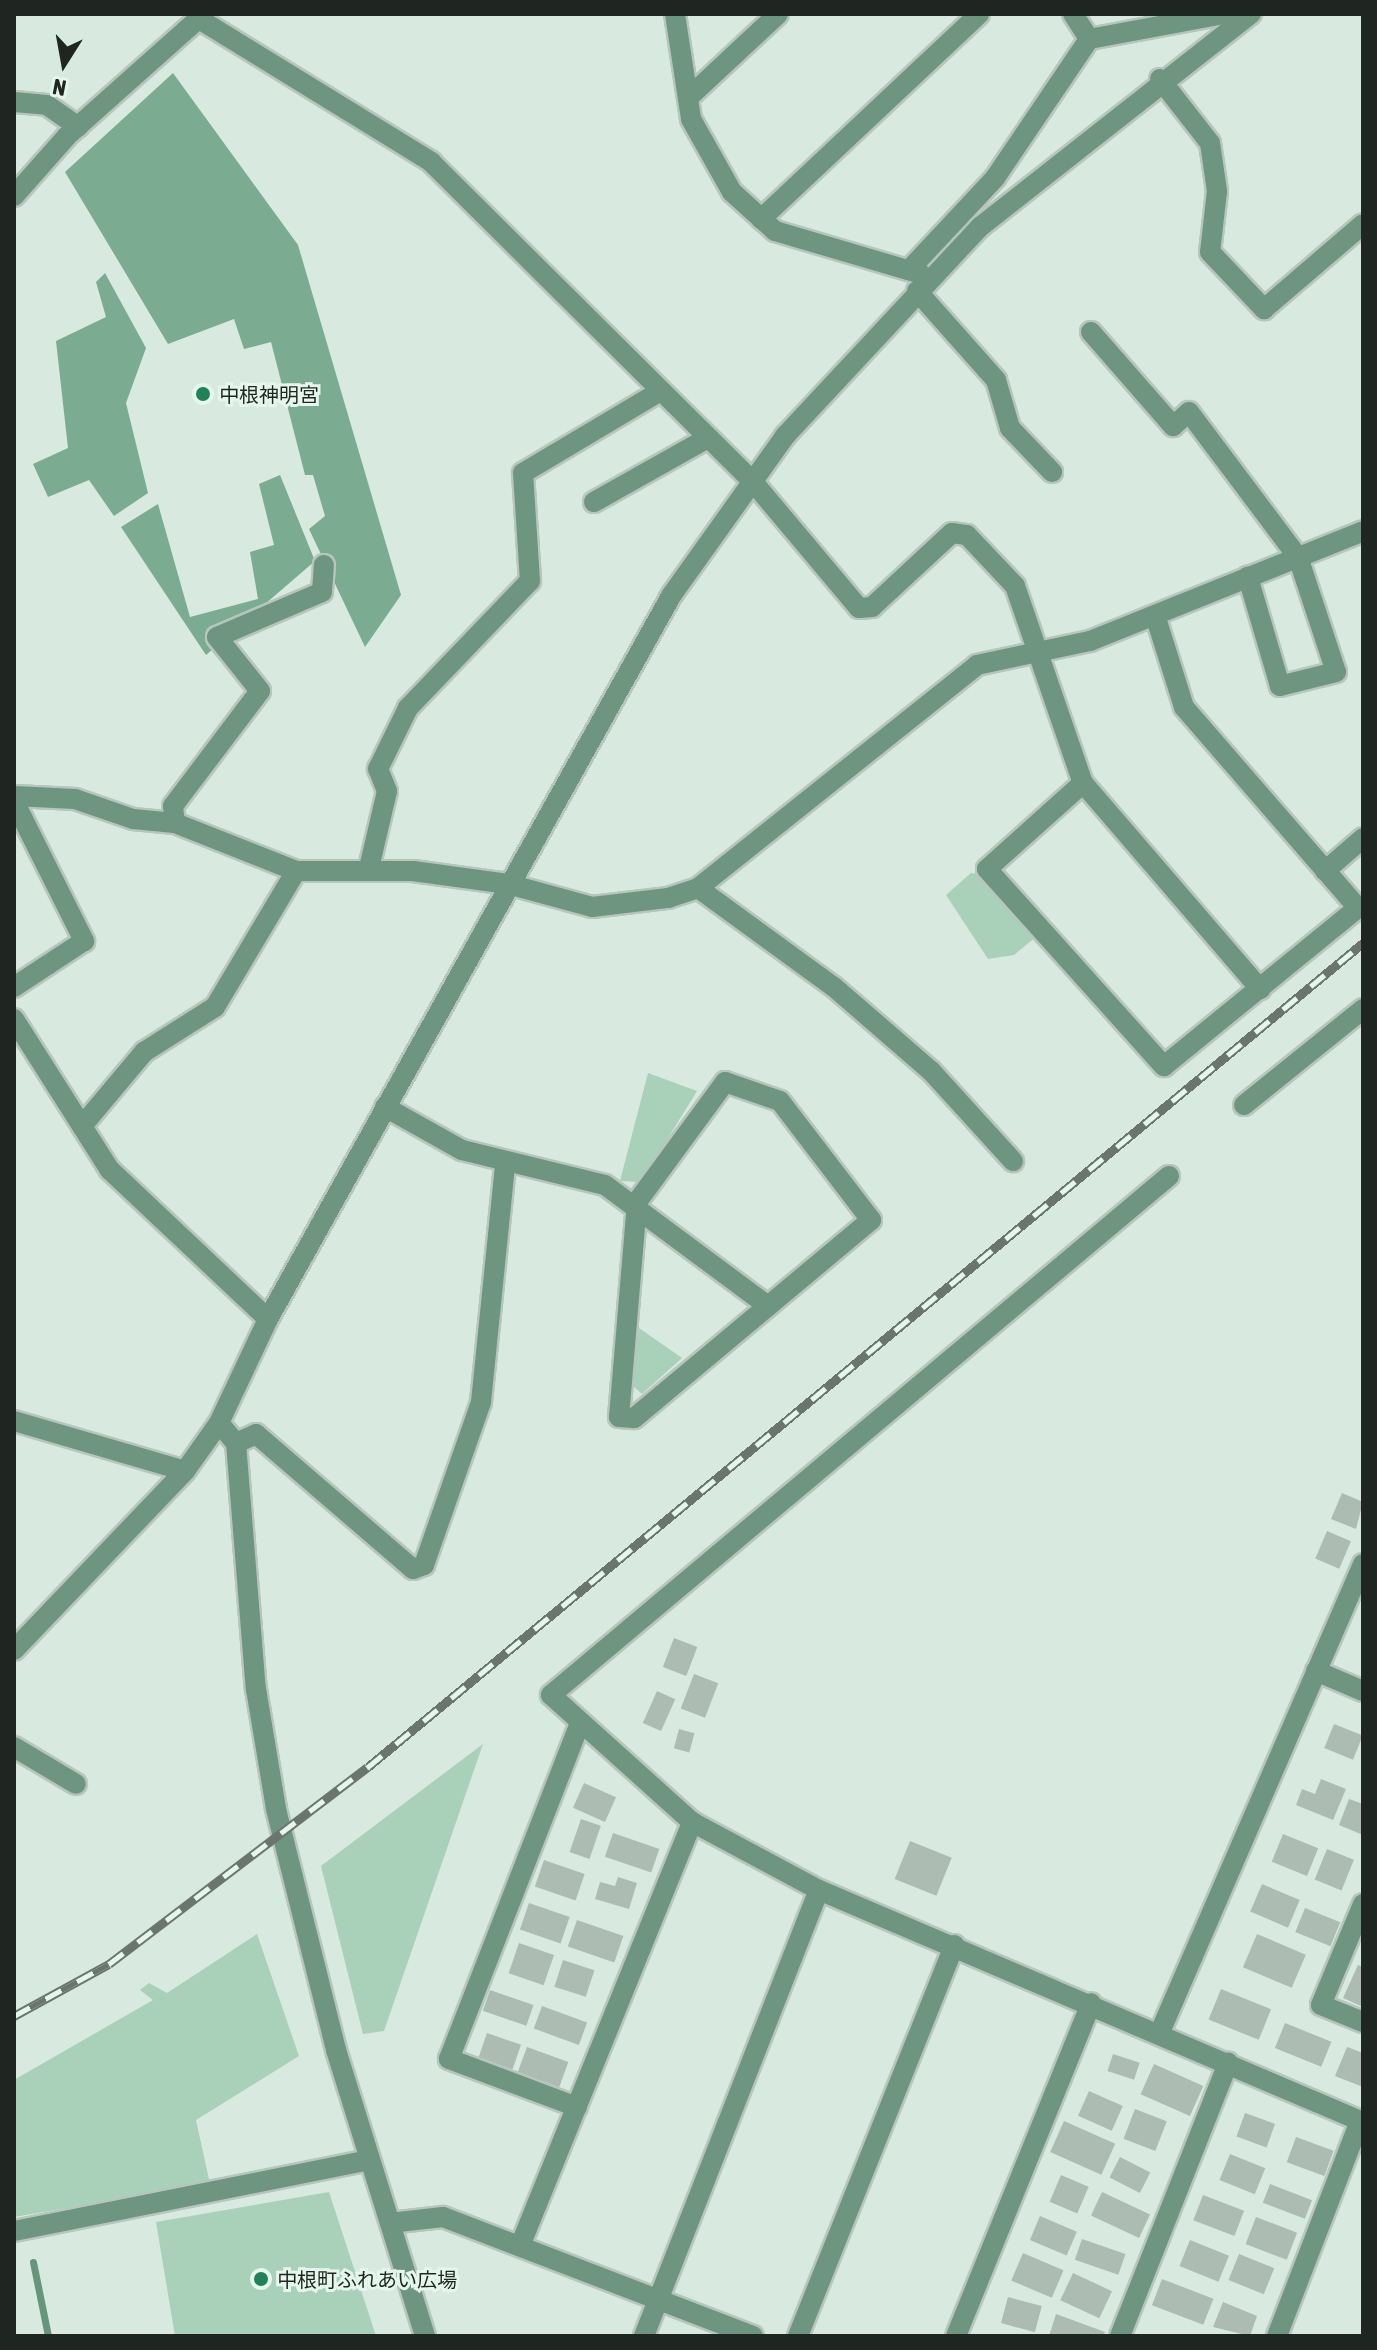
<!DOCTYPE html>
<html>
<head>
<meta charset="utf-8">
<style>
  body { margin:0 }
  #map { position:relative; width:1377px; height:2350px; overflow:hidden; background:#d8e9df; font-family:"Asap Condensed","Noto Sans JP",sans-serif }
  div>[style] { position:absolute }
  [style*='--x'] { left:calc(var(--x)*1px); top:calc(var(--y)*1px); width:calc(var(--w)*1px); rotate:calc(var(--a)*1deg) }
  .green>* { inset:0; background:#a9d0b9 }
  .forest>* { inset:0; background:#7bab91 }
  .stream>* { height:7px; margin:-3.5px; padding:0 3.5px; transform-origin:3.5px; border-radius:3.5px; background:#66957c }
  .building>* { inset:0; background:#acbcb3; transform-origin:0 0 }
  .roads { filter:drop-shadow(2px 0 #b7c6bd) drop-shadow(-2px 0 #b7c6bd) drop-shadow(0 2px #b7c6bd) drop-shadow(0 -2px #b7c6bd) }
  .minor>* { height:20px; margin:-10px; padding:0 10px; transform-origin:10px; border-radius:10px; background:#6d957f }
  .rail>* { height:9px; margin-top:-4.5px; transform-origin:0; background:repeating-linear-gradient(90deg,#e5f6ec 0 18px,#6a756e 0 36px); box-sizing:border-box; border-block:2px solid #6a756e }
  .dots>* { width:22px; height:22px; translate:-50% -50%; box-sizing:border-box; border:4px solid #e5f6ec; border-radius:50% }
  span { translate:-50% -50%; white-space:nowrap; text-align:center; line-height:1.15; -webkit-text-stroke:6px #e5f6ec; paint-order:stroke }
  .poi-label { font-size:20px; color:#1f2521 }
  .left { translate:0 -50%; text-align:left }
  .frame { position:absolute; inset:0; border:16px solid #1f2521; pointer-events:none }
  .north { position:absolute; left:24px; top:24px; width:80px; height:80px; -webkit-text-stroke:6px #e5f6ec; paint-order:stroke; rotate:191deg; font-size:22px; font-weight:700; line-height:32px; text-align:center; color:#1f2521 }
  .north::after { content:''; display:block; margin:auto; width:28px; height:36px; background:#1f2521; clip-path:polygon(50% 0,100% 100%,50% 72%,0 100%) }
</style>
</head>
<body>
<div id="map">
  <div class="green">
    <div style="clip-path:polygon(971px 873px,986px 875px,1037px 936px,1014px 955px,988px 959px,946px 895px)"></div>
    <div style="clip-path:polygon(648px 1073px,697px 1091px,641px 1182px,620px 1181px)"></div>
    <div style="clip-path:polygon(639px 1328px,682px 1358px,642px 1394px,632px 1385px)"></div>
    <div style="clip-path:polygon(483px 1744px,384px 2031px,363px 2034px,321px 1866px)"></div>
    <div style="clip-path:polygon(257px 1934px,299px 2056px,196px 2120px,210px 2184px,14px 2217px,14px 2080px,153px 2000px,140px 1990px,149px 1983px,167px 1993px)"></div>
    <div style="clip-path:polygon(329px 2192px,376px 2336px,175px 2336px,156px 2222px)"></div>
  </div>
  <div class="forest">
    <div style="clip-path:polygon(173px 73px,298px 245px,401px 595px,365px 647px,309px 529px,325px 516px,313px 475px,305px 475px,271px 342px,244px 349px,234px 319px,168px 344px,65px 172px)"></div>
    <div style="clip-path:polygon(105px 273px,146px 348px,126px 403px,148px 493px,114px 516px,89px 480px,48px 497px,33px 464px,68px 448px,56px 341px,106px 317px,96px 282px)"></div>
    <div style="clip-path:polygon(280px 475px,315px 561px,206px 655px,121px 527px,158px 504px,190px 617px,258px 599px,250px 552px,274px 545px,259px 484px)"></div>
  </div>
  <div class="stream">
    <div style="--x:33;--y:2262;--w:76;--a:78.5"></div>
  </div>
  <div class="building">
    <div style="clip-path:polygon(1342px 1493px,1363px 1502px,1356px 1529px,1331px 1519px)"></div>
    <div style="left:1327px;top:1531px;width:26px;height:30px;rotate:23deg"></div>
    <div style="left:674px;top:1638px;width:25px;height:31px;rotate:21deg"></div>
    <div style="left:694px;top:1674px;width:26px;height:37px;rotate:21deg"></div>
    <div style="left:657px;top:1691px;width:20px;height:35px;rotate:24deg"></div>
    <div style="left:1334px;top:1724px;width:31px;height:26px;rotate:22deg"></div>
    <div style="left:679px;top:1729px;width:16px;height:20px;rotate:15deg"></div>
    <div style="clip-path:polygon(1321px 1779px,1346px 1789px,1333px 1820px,1296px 1805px,1302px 1789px,1315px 1794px)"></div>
    <div style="left:584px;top:1783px;width:35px;height:27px;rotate:24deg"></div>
    <div style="clip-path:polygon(1349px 1799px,1363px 1804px,1363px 1835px,1339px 1825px)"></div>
    <div style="left:581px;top:1819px;width:21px;height:35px;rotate:19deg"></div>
    <div style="left:613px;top:1833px;width:49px;height:25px;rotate:19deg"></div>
    <div style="left:1283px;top:1834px;width:38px;height:30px;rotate:22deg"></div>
    <div style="left:910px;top:1841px;width:45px;height:41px;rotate:22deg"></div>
    <div style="left:1327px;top:1849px;width:29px;height:33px;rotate:22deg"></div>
    <div style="left:544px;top:1860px;width:43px;height:28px;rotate:19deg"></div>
    <div style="clip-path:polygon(618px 1877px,637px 1883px,629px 1909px,595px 1899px,600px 1882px,615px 1886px)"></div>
    <div style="left:1262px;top:1884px;width:41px;height:30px;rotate:23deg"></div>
    <div style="left:529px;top:1903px;width:43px;height:28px;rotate:19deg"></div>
    <div style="left:1305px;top:1908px;width:38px;height:26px;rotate:22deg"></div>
    <div style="left:577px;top:1920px;width:49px;height:28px;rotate:19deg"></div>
    <div style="left:1257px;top:1934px;width:53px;height:36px;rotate:23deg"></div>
    <div style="left:519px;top:1943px;width:37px;height:32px;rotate:19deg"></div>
    <div style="left:563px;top:1960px;width:33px;height:28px;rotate:18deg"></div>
    <div style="clip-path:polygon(1358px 1965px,1363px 1967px,1363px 2007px,1343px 1998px)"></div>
    <div style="left:1221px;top:1989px;width:54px;height:33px;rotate:22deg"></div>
    <div style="left:490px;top:1990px;width:46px;height:22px;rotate:19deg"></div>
    <div style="left:542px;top:2006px;width:48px;height:24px;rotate:20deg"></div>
    <div style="left:1285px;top:2023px;width:50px;height:27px;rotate:22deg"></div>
    <div style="left:487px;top:2033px;width:36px;height:26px;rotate:19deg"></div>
    <div style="left:527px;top:2047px;width:44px;height:27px;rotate:20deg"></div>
    <div style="clip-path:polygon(1347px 2047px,1363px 2053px,1363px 2087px,1335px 2076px)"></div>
    <div style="left:1113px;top:2054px;width:28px;height:18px;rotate:18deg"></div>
    <div style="left:1154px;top:2064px;width:54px;height:33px;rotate:24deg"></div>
    <div style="left:1089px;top:2091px;width:37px;height:27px;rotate:24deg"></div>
    <div style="left:1135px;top:2109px;width:34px;height:32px;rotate:21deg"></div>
    <div style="left:1245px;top:2113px;width:32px;height:25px;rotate:20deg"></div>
    <div style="left:1064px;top:2121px;width:56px;height:34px;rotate:24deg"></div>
    <div style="left:1296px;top:2137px;width:40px;height:27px;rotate:20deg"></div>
    <div style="left:1230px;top:2154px;width:38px;height:28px;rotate:22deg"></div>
    <div style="left:1120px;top:2157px;width:34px;height:23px;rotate:27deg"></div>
    <div style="left:1061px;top:2175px;width:30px;height:29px;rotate:23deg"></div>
    <div style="left:1270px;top:2184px;width:45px;height:20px;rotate:21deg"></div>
    <div style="left:1102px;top:2192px;width:53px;height:26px;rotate:25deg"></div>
    <div style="left:1203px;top:2195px;width:44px;height:27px;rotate:21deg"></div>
    <div style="left:1040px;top:2216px;width:40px;height:26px;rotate:23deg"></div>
    <div style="left:1256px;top:2217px;width:44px;height:29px;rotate:21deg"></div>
    <div style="left:1082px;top:2239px;width:46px;height:22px;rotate:19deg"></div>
    <div style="left:1190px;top:2240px;width:42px;height:28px;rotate:22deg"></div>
    <div style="left:1023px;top:2253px;width:44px;height:30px;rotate:23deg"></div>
    <div style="left:1239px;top:2254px;width:38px;height:28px;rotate:22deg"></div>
    <div style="left:1073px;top:2273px;width:43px;height:30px;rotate:25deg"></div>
    <div style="left:1162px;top:2279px;width:55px;height:28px;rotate:21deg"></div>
    <div style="left:1008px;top:2297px;width:35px;height:27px;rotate:15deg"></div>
    <div style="clip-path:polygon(1223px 2302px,1257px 2316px,1250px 2336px,1213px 2327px)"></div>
    <div style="clip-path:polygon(1056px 2314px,1105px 2332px,1103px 2336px,1049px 2336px)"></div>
  </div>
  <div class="roads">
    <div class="minor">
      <div style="--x:675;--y:14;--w:106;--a:81.3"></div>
      <div style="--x:691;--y:119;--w:84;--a:60.7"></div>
      <div style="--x:732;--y:192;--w:58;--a:42.2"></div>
      <div style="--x:775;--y:231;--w:152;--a:16.4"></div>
      <div style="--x:1073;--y:14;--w:30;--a:57"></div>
      <div style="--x:199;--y:19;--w:273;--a:31.6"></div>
      <div style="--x:431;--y:162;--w:455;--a:44.8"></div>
      <div style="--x:754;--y:483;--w:163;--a:50"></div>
      <div style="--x:859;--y:608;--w:13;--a:-4"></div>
      <div style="--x:872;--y:607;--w:109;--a:-42.8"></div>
      <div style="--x:952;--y:533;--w:15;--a:8"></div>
      <div style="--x:967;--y:535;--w:70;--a:46.7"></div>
      <div style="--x:1015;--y:586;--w:208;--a:71"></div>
      <div style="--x:1083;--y:783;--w:272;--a:49.3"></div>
      <div style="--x:1160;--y:79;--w:81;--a:52"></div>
      <div style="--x:1210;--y:143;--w:49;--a:81.7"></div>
      <div style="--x:1217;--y:191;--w:61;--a:96.5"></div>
      <div style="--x:1210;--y:252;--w:79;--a:46.5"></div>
      <div style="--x:1264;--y:309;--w:130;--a:-40.6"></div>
      <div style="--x:688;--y:98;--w:123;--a:-43"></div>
      <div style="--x:14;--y:102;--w:33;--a:5"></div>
      <div style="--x:47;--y:105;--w:38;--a:35"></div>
      <div style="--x:14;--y:196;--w:80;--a:-48.5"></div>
      <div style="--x:67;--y:136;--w:183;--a:-41.7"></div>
      <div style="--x:761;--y:219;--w:299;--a:-43.2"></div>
      <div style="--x:909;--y:270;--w:126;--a:-46.9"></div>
      <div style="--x:995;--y:178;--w:168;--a:-55.9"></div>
      <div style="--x:1089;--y:39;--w:137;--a:-10.5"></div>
      <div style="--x:917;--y:291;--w:119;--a:48.4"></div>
      <div style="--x:996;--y:380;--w:50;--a:73.7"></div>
      <div style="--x:1010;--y:428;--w:61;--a:46.3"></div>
      <div style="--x:1091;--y:332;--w:125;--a:48.9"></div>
      <div style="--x:1173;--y:426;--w:21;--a:-41"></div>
      <div style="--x:1189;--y:412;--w:181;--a:53.1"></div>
      <div style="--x:1298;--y:557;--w:121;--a:71.7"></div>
      <div style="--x:1336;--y:672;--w:58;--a:166"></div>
      <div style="--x:1280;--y:686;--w:114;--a:-106.4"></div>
      <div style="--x:594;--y:502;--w:129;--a:-29.4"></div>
      <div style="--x:1083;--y:783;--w:129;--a:138.1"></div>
      <div style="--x:987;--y:869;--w:265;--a:48.1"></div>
      <div style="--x:1164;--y:1066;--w:250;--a:-39.2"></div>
      <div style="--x:1358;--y:908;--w:266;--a:-130.9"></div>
      <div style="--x:1184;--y:707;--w:96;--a:-107.5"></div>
      <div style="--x:14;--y:796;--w:61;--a:2.8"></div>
      <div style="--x:75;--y:799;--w:61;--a:19"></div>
      <div style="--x:133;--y:819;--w:42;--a:5.4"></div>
      <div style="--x:175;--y:823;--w:130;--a:21.6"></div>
      <div style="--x:296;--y:871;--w:117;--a:0"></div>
      <div style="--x:413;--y:871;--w:96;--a:7.8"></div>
      <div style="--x:508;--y:884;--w:87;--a:15.3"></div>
      <div style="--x:592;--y:907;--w:77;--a:-6.8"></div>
      <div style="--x:668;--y:898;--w:32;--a:-18"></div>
      <div style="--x:698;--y:888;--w:357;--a:-38.6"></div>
      <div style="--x:977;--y:665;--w:116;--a:-12"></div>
      <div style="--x:1090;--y:641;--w:294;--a:-21.9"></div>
      <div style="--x:14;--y:801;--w:157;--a:63.4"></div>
      <div style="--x:84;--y:941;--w:84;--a:146.7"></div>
      <div style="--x:175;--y:823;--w:17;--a:-97"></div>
      <div style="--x:173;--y:806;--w:144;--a:-52.9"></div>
      <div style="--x:260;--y:691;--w:69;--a:-128.5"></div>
      <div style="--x:217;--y:637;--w:114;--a:-23.2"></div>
      <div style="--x:322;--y:592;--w:27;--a:-86"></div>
      <div style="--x:369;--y:868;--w:79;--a:-76.8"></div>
      <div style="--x:387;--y:791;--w:24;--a:-112"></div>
      <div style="--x:378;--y:769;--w:68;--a:-63.8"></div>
      <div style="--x:408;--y:708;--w:176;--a:-46.2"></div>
      <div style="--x:530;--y:581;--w:108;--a:-93.7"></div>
      <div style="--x:523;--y:473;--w:158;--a:-30.8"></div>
      <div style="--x:1325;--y:871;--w:50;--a:-41"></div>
      <div style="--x:698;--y:888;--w:168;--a:36.1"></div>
      <div style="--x:834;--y:987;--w:128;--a:40.9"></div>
      <div style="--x:931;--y:1071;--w:122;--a:47.7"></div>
      <div style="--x:14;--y:1019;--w:179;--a:57.6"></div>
      <div style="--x:110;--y:1170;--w:217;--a:43.3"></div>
      <div style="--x:725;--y:1082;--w:58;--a:19.1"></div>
      <div style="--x:780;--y:1101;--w:150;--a:52.6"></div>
      <div style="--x:871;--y:1220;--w:309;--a:140.1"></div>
      <div style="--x:634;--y:1418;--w:15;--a:-176"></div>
      <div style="--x:619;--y:1417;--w:216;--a:-85.2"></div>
      <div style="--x:637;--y:1202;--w:149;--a:-53.7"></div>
      <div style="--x:1244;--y:1105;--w:153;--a:-38.9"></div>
      <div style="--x:385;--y:1107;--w:88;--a:29.2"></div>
      <div style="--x:462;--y:1150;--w:147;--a:13.8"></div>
      <div style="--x:605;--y:1185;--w:203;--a:36.6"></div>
      <div style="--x:82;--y:1126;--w:97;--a:-50"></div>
      <div style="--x:144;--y:1052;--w:84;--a:-32.4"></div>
      <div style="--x:215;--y:1007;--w:158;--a:-59.2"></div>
      <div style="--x:1169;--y:1176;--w:807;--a:139.98"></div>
      <div style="--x:551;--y:1695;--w:190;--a:42"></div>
      <div style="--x:692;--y:1822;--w:144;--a:28.2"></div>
      <div style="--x:819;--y:1890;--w:591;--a:23.1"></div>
      <div style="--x:14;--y:1421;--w:178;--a:16.3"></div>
      <div style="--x:219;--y:1423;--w:26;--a:50"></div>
      <div style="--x:236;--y:1443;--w:247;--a:85.4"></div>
      <div style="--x:256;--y:1689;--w:122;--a:80.5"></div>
      <div style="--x:276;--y:1809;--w:248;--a:76"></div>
      <div style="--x:336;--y:2050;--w:300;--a:72.7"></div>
      <div style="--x:236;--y:1443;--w:22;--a:-24"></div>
      <div style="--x:256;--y:1434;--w:207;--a:40.7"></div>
      <div style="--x:413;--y:1569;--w:12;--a:-20"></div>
      <div style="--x:424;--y:1565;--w:173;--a:-70.7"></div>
      <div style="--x:481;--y:1402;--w:239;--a:-84.2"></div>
      <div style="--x:14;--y:1650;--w:248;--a:-46.3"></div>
      <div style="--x:185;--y:1471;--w:59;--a:-54.7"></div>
      <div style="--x:219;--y:1423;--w:115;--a:-64.8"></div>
      <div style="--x:268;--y:1319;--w:828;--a:-60.86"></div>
      <div style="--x:671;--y:596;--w:196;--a:-54.5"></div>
      <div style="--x:785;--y:436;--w:286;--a:-47"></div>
      <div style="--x:980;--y:227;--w:345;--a:-38.2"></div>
      <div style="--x:1316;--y:1671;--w:51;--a:23.1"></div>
      <div style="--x:14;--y:1747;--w:72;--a:30.8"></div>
      <div style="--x:1363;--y:1904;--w:109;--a:112.6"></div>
      <div style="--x:1321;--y:2005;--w:45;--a:22"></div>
      <div style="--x:1160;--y:2032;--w:510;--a:-66.55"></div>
      <div style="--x:577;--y:2107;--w:137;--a:-159.4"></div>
      <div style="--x:449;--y:2059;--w:361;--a:-68.7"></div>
      <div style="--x:390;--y:2223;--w:53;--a:-6.5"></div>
      <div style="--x:443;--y:2217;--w:332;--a:21"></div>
      <div style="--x:14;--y:2231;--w:362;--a:-11.3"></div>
      <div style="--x:520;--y:2246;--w:458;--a:-67.9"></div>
      <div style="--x:644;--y:2336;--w:479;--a:-68.6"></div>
      <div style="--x:798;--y:2336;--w:421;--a:-68.2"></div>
      <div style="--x:956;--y:2336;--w:359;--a:-67.9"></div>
      <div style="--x:1120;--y:2336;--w:294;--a:-68.4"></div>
      <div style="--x:1277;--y:2336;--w:230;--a:-68.9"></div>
    </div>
  </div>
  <div class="rail">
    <div style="--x:14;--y:2016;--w:108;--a:-28.7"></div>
    <div style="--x:109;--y:1964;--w:325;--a:-37.3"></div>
    <div style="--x:368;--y:1767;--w:1292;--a:-39.63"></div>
  </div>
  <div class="dots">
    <div style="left:203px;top:394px;background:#238159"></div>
    <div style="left:261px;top:2279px;background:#238159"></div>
  </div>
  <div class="poi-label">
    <span class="left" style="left:219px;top:394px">中根神明宮</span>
    <span class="left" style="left:277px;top:2279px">中根町ふれあい広場</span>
  </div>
  <div class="frame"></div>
  <div class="north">N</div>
</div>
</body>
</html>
